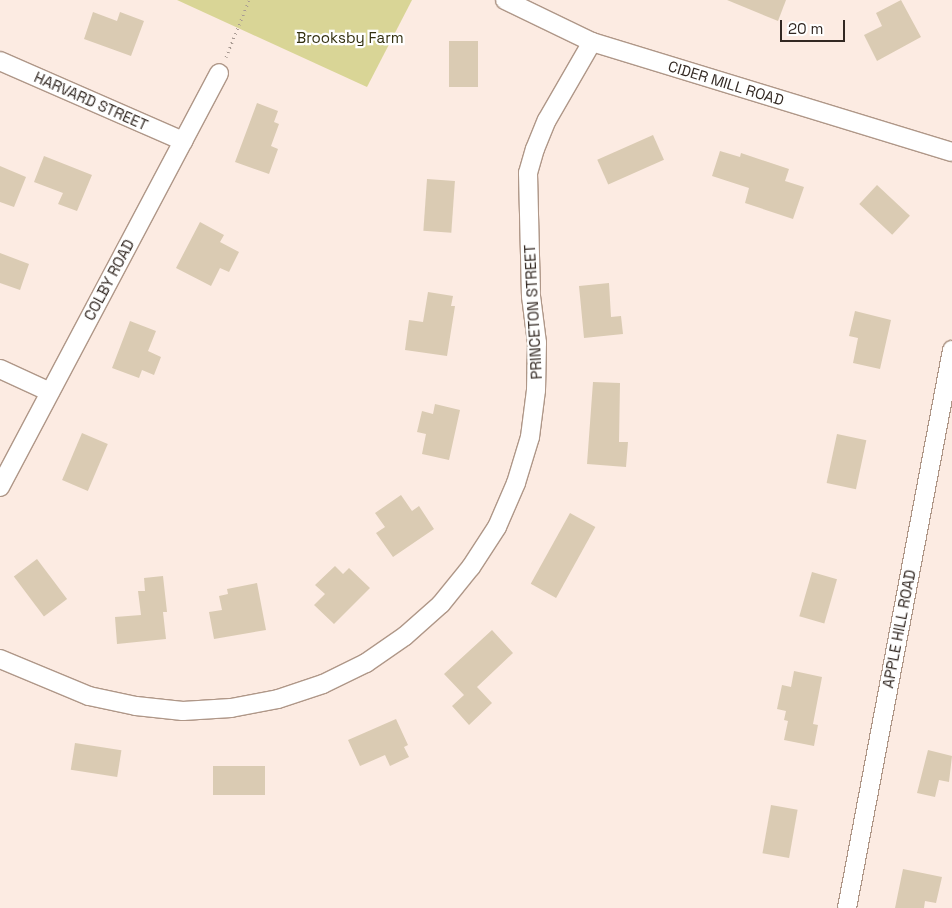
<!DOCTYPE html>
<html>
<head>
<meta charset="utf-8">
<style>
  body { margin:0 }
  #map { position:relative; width:952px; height:908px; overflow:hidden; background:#fcebe2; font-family:"Space Grotesk",sans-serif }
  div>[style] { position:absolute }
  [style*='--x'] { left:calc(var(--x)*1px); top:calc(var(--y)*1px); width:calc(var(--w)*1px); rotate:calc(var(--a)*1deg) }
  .green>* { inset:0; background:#d9d596 }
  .building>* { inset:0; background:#dacbb3; transform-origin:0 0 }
  .path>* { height:3px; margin-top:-1.5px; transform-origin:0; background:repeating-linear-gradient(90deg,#a89a92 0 1px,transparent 0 5px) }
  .roads { filter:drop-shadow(1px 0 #af9788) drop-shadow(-1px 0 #af9788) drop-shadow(0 1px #af9788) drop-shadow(0 -1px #af9788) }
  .street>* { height:18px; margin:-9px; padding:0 9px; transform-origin:9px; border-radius:9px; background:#fff }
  span { translate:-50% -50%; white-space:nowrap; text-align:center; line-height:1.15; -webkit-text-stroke:4.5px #fff; paint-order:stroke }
  .park-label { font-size:15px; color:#333010 }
  .street-label { font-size:15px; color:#322822 }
  .scale { position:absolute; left:780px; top:20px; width:65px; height:22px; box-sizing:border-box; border:2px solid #322822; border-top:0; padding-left:6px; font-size:15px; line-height:18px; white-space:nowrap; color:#322822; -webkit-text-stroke:4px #fff; paint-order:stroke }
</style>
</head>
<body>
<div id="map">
  <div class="green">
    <div style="clip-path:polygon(177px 0,412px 0,367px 87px)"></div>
  </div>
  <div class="building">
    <div style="clip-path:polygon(727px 0,786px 0,778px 21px)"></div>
    <div style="clip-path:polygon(901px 0,921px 37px,877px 61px,864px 35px,882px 26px,876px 13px)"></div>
    <div style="clip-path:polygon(93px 12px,117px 21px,120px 12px,144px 21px,131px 56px,84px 39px)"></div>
    <div style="left:449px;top:41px;width:29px;height:46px"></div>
    <div style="clip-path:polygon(257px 103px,278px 111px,274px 122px,279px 124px,271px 146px,278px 149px,269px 174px,235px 162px)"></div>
    <div style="left:653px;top:135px;width:27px;height:61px;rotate:66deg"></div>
    <div style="clip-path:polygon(720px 151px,740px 157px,741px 153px,789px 169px,785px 181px,804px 187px,793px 219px,745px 203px,749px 188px,712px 176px)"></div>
    <div style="clip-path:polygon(44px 156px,92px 175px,77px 211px,58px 204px,63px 193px,34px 182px)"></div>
    <div style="clip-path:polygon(0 166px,26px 177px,14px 207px,0 202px)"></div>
    <div style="left:427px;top:179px;width:28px;height:52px;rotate:4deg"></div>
    <div style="left:877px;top:185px;width:45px;height:26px;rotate:43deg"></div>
    <div style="clip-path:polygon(200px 222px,224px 235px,220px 242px,239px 252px,229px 272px,220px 268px,211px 286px,176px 268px)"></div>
    <div style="clip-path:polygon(0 253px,29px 264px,20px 290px,0 283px)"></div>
    <div style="clip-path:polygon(609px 283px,611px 317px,621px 316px,623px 334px,584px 338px,579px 286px)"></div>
    <div style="clip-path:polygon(428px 292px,453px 296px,451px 306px,455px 306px,447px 356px,405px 350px,409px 320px,423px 322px)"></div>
    <div style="clip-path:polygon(855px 311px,891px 320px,880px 369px,853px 363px,858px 338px,849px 336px)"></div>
    <div style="clip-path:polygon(130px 321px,156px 331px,148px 351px,161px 357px,154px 375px,142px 370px,139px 378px,112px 368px)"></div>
    <div style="clip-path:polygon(593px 382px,620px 383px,619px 442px,628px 442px,626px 467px,587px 464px)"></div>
    <div style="clip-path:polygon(435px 404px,460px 410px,449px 460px,422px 454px,426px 434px,417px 432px,422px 411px,433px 414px)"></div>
    <div style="left:82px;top:433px;width:28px;height:51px;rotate:23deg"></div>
    <div style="left:837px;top:434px;width:30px;height:50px;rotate:12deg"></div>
    <div style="clip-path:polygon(401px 495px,412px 511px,419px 506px,434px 529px,393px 557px,376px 533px,385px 527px,375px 513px)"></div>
    <div style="left:570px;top:513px;width:29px;height:81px;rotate:29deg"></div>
    <div style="left:37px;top:559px;width:50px;height:29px;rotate:53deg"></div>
    <div style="clip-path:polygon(335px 566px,343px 574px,349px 568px,370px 588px,334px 624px,314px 605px,325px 594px,315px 585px)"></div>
    <div style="left:812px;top:572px;width:26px;height:46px;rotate:16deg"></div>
    <div style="clip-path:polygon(163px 576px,167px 612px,163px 612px,166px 639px,117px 644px,115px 617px,141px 615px,138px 591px,145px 591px,144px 578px)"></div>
    <div style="clip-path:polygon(257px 583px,266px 630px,214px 639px,209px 612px,222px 610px,219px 596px,228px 594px,227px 589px)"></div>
    <div style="clip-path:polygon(492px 630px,513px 653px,477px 687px,492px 703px,469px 725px,452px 706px,464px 695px,444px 674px)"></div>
    <div style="clip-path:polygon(794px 671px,822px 677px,813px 724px,818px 725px,814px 746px,784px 740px,788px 721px,784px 720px,786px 711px,777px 709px,782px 685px,791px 687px)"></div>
    <div style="clip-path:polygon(396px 719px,408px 745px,404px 747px,409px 757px,390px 766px,385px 755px,360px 766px,348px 740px)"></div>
    <div style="left:75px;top:743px;width:47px;height:27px;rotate:9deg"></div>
    <div style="clip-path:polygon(928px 750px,952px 756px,949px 782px,939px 780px,935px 797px,917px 793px)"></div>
    <div style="left:213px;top:766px;width:52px;height:29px"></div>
    <div style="left:771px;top:805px;width:27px;height:49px;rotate:10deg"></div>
    <div style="clip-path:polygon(903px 869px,942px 877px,936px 903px,925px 901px,924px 908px,895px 908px)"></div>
  </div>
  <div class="path">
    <div style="--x:226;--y:57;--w:61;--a:-68"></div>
  </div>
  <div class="roads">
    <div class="street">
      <div style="--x:505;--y:0;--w:97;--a:25.8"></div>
      <div style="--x:592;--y:42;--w:376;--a:17"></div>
      <div style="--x:0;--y:61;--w:200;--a:23.6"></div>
      <div style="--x:0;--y:369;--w:55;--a:24.7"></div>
      <div style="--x:0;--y:487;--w:468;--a:-62.1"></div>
      <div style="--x:0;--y:659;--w:96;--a:22.6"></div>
      <div style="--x:89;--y:696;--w:48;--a:12"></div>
      <div style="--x:136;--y:706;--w:47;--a:6.1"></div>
      <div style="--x:183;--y:711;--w:48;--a:-3.6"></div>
      <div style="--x:231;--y:708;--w:48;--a:-10.8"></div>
      <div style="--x:278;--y:699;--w:47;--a:-18.4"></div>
      <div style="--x:323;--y:684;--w:48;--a:-26"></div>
      <div style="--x:366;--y:663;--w:47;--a:-34.7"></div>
      <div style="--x:405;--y:636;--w:48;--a:-41.6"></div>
      <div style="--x:441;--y:604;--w:48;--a:-51"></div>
      <div style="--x:471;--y:567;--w:48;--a:-57"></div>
      <div style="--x:497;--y:527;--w:48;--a:-66.6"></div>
      <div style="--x:516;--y:483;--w:48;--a:-73.1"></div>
      <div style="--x:530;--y:437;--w:47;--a:-82.7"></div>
      <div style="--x:536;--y:390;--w:47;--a:-88.8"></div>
      <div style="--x:537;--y:343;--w:47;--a:-97.3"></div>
      <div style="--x:531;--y:296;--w:123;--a:-91.4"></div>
      <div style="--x:528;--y:173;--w:25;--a:-74"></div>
      <div style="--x:535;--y:149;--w:31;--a:-68"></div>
      <div style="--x:547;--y:120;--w:90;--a:-60"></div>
      <div style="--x:847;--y:908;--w:568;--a:-79.34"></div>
    </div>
  </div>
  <div class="park-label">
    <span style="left:350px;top:38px">Brooksby Farm</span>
  </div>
  <div class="street-label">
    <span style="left:726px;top:83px;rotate:17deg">CIDER MILL ROAD</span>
    <span style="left:91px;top:101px;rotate:24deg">HARVARD STREET</span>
    <span style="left:109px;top:280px;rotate:-62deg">COLBY ROAD</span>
    <span style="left:533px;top:312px;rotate:-93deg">PRINCETON STREET</span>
    <span style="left:899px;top:629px;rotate:-79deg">APPLE HILL ROAD</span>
  </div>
  <div class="scale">20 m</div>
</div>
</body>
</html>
